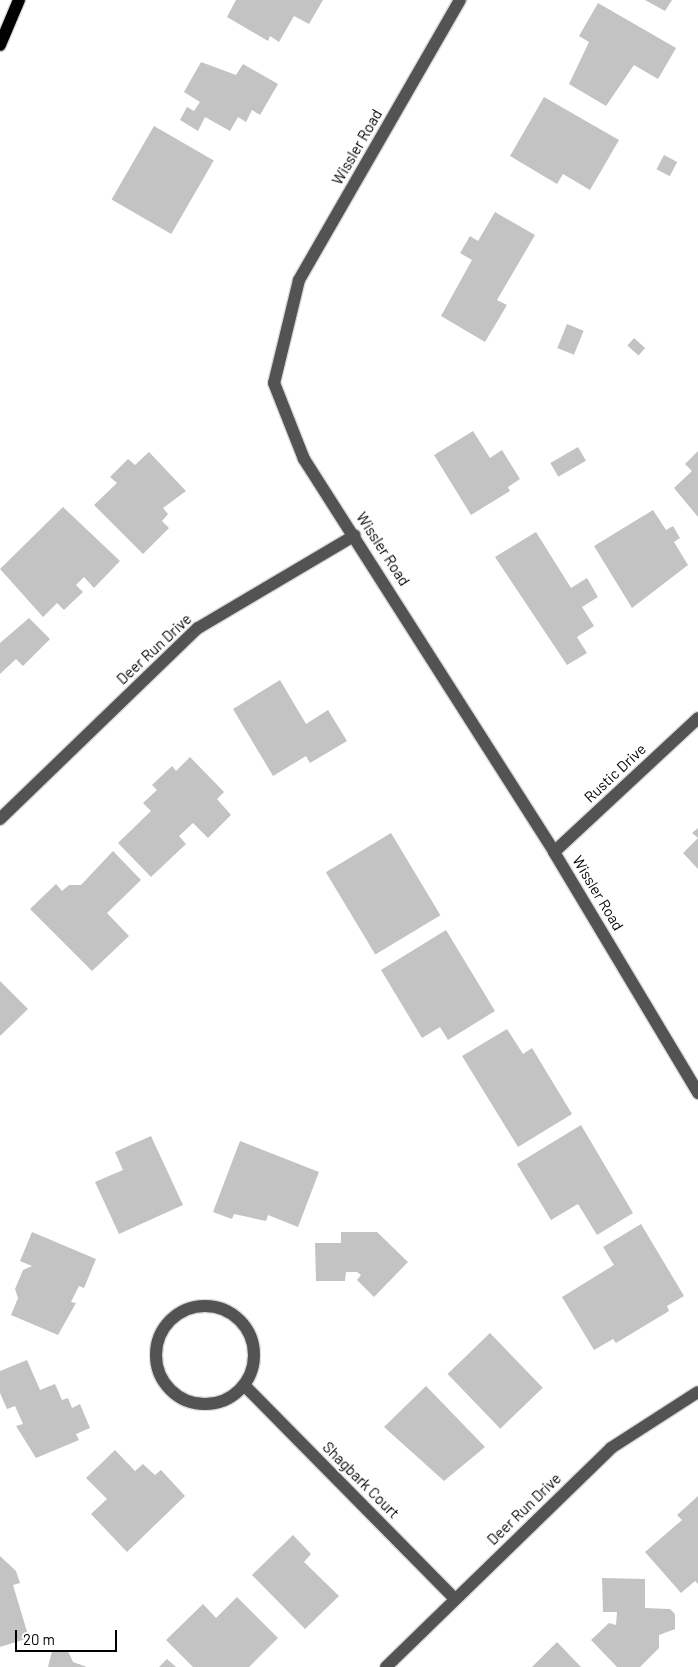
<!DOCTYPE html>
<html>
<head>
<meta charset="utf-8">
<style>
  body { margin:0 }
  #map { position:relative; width:698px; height:1667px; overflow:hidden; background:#fff; font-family:Barlow,sans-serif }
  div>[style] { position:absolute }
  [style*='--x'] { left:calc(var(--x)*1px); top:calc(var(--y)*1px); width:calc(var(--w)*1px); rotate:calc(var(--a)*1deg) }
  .building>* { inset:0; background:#c3c3c3; transform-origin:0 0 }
  .roads { filter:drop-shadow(1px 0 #dbdbdb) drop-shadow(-1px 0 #dbdbdb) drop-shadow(0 1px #dbdbdb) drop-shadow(0 -1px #dbdbdb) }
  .minor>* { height:12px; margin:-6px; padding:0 6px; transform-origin:6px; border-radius:6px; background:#535353 }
  .minor>.ring { margin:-6px; padding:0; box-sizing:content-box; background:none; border:12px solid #535353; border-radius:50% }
  .major>* { height:12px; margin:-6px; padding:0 6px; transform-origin:6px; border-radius:6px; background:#000 }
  span { translate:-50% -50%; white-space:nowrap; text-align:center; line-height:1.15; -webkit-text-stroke:4px #fff; paint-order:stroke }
  .street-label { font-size:15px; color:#000 }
  .scale { position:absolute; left:15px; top:1630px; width:102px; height:22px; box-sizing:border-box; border:2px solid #000; border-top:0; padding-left:6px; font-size:15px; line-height:18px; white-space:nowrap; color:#000; -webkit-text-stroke:4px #fff; paint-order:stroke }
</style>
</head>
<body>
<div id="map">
  <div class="building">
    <div style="clip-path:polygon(236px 0,323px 0,309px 24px,294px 16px,279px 42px,270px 36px,268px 41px,227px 17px)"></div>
    <div style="clip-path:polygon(645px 0,672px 0,665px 11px)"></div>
    <div style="clip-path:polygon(598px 3px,676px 48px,658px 79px,634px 65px,606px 106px,569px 84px,589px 42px,579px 36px)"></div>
    <div style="clip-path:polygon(201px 62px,236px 75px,243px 64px,278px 84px,260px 115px,252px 110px,246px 122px,238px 117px,230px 131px,205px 117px,198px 131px,180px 120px,187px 107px,194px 111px,200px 102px,184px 92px)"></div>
    <div style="clip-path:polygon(544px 97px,619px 140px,590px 190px,563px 174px,557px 184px,510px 156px)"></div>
    <div style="left:154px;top:126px;width:69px;height:85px;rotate:30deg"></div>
    <div style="left:664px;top:155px;width:15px;height:16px;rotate:28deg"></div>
    <div style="clip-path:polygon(495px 212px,535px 235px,497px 300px,507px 305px,485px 342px,441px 316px,472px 260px,460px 253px,470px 236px,478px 241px)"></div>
    <div style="left:567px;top:324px;width:18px;height:26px;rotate:22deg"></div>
    <div style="left:634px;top:338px;width:15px;height:10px;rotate:42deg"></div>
    <div style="clip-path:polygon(473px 431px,490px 458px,502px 450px,520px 479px,508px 487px,510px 491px,471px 515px,434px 455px)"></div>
    <div style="left:578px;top:447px;width:16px;height:32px;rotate:60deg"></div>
    <div style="clip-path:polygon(698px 451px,698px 517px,674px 488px,692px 471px,685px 464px)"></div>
    <div style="clip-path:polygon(149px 452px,186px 491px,163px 508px,168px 514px,162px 521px,169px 528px,143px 554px,94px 505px,117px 483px,110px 477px,128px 459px,135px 465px)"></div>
    <div style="clip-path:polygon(63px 507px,120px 561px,94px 588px,84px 577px,76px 585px,83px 592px,64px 610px,57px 603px,43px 617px,0 569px)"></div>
    <div style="clip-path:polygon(653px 510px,666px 530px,673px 526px,680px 538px,674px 542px,688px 565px,632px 608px,594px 546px)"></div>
    <div style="clip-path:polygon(536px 532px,571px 588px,587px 578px,598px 597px,582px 607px,594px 626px,577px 637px,587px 653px,567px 665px,495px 557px)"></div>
    <div style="clip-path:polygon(29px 618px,50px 639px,23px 666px,16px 659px,0 674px,0 643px)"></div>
    <div style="clip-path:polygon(280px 680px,306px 724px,328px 710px,347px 741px,310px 763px,306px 756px,273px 776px,233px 709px)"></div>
    <div style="clip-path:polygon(190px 757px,224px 792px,217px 799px,231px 815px,208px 838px,193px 823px,179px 836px,186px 844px,151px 877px,118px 843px,151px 811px,143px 803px,157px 790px,152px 785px,172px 766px,176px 771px)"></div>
    <div style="clip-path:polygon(698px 828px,698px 869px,683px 853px,698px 838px,692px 833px)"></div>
    <div style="left:391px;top:833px;width:96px;height:76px;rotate:59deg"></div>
    <div style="clip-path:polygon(113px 851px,141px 880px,107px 913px,129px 936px,92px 971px,30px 909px,56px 884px,62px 891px,69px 885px,81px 885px)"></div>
    <div style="clip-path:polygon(446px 930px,495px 1011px,448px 1040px,440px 1027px,422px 1038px,381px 970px)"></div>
    <div style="clip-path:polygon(0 981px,28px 1009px,0 1036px)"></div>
    <div style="clip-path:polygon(507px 1029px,523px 1054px,532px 1048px,572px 1114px,518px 1147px,462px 1056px)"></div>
    <div style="clip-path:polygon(581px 1125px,633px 1213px,597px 1235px,578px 1204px,551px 1220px,517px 1164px)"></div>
    <div style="clip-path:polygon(151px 1136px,183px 1205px,119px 1234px,95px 1182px,123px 1170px,115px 1152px)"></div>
    <div style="clip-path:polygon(240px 1141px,319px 1172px,298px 1227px,268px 1215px,266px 1221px,234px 1214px,232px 1219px,213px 1212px)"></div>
    <div style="clip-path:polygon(641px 1224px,684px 1296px,667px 1306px,669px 1311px,616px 1343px,613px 1339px,594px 1350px,562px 1297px,614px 1265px,603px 1247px)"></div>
    <div style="clip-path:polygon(32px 1232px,96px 1259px,84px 1288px,79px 1286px,71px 1302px,76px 1303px,58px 1335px,11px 1315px,18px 1298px,15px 1289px,23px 1270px,32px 1266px,20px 1261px)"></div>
    <div style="clip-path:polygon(341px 1232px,377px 1232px,408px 1262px,374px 1297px,357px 1280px,361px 1275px,357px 1272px,346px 1272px,345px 1281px,316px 1281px,315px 1243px,341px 1243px)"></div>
    <div style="left:490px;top:1333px;width:76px;height:59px;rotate:46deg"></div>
    <div style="clip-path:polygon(27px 1360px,40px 1390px,55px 1384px,62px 1400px,68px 1398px,72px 1408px,80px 1404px,90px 1428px,76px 1434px,79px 1440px,36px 1458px,16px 1426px,23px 1424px,15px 1406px,7px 1409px,0 1393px,0 1371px)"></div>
    <div style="clip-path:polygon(426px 1386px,485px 1447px,444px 1481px,384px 1427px)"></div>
    <div style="clip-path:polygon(115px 1450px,135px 1471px,143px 1464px,155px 1475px,161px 1470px,185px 1496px,127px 1552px,91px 1514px,107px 1499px,86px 1478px)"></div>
    <div style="clip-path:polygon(698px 1496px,698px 1584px,695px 1581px,681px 1593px,645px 1552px,682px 1520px,677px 1515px)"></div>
    <div style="clip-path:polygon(293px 1535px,311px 1554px,304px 1562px,339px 1596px,305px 1629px,252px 1575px)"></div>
    <div style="clip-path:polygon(0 1556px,16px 1571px,20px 1583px,13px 1585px,29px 1638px,0 1647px)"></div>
    <div style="clip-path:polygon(602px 1578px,645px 1579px,645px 1608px,670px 1609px,675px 1614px,675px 1629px,659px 1635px,659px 1648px,640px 1667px,617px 1667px,591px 1640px,609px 1623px,616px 1625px,617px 1612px,603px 1612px)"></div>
    <div style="clip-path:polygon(237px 1597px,278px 1638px,249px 1667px,193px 1667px,166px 1640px,203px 1604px,216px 1618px)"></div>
    <div style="clip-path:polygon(557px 1642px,581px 1667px,532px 1667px)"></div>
    <div style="clip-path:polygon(52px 1651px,68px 1651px,73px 1662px,87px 1667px,48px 1667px)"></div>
    <div style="clip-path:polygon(167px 1659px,176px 1667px,159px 1667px)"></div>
  </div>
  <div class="roads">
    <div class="minor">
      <div style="--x:460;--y:0;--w:323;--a:119.9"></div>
      <div style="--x:299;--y:280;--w:106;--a:103.6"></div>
      <div style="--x:274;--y:383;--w:82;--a:68.5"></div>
      <div style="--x:304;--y:459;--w:466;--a:57.5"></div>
      <div style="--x:554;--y:852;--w:281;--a:59.1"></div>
      <div style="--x:0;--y:819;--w:275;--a:-44"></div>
      <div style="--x:198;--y:628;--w:182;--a:-30.6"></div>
      <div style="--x:554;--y:852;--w:197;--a:-42.9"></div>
      <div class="ring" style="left:156px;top:1306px;width:86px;height:86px"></div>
      <div style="--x:244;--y:1385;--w:299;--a:45.4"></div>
      <div style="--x:386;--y:1667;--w:314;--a:-44.2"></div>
      <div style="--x:611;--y:1448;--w:103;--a:-32.8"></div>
    </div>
    <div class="major">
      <div style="--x:0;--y:45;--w:49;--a:-67.1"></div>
    </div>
  </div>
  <div class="street-label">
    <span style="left:357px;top:147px;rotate:-60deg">Wissler Road</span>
    <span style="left:383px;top:549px;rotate:57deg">Wissler Road</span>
    <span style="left:154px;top:649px;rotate:-43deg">Deer Run Drive</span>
    <span style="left:615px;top:773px;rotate:-43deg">Rustic Drive</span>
    <span style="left:598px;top:893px;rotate:59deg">Wissler Road</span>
    <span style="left:361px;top:1480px;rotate:45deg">Shagbark Court</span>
    <span style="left:524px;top:1509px;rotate:-44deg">Deer Run Drive</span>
  </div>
  <div class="scale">20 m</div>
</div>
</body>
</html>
